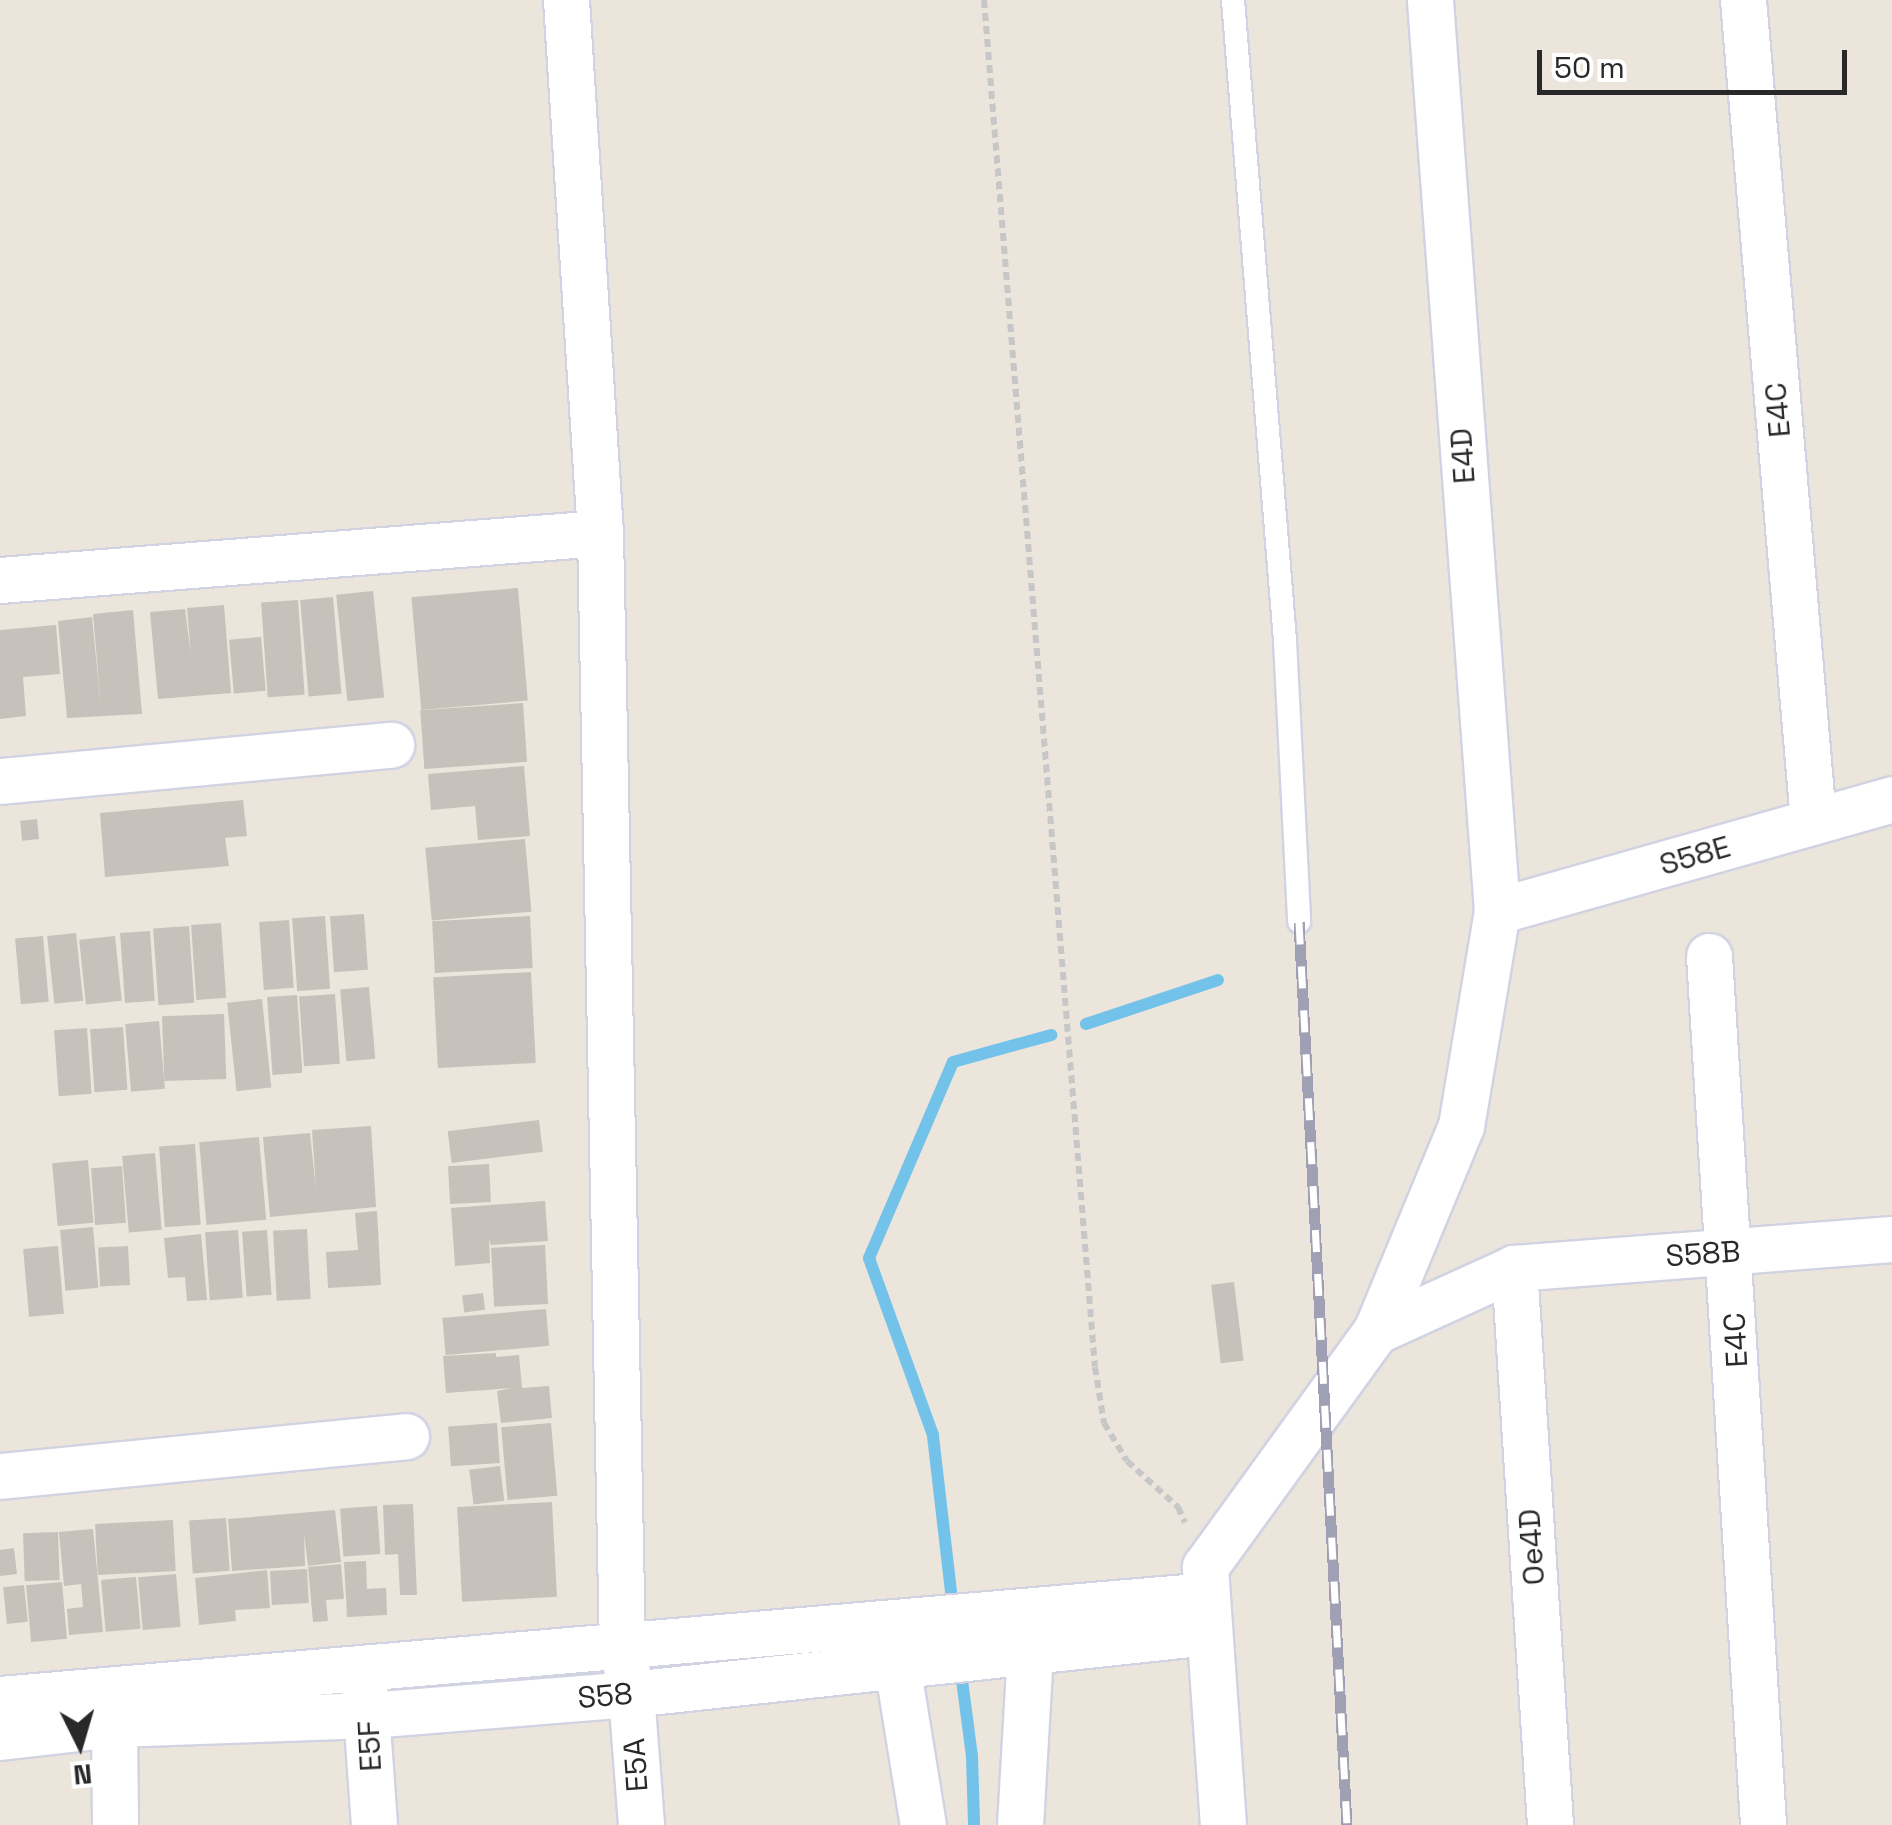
<!DOCTYPE html>
<html>
<head>
<meta charset="utf-8">
<style>
  body { margin:0 }
  #map { position:relative; width:1892px; height:1825px; overflow:hidden; background:#ebe5dc; font-family:"Space Grotesk",sans-serif }
  div>[style] { position:absolute }
  [style*='--x'] { left:calc(var(--x)*1px); top:calc(var(--y)*1px); width:calc(var(--w)*1px); rotate:calc(var(--a)*1deg) }
  .stream>* { height:12px; margin:-6px; padding:0 6px; transform-origin:6px; border-radius:6px; background:#72c2ea }
  .building>* { inset:0; background:#c6c2bb; transform-origin:0 0 }
  .path>* { height:6px; margin-top:-3px; transform-origin:0; background:repeating-linear-gradient(90deg,#c7c7c7 0 8px,transparent 0 13px) }
  .roads { filter:drop-shadow(2px 0 #d1d3e2) drop-shadow(-2px 0 #d1d3e2) drop-shadow(0 2px #d1d3e2) drop-shadow(0 -2px #d1d3e2) }
  .service>* { height:22px; margin:-11px; padding:0 11px; transform-origin:11px; border-radius:11px; background:#fff }
  .minor>* { height:45px; margin:-22.5px; padding:0 22.5px; transform-origin:22.5px; border-radius:22.5px; background:#fff }
  .rail>* { height:11px; margin-top:-5.5px; transform-origin:0; background:repeating-linear-gradient(90deg,#fff 0 22px,#9fa0b3 0 44px); box-sizing:border-box; border-block:2px solid #9fa0b3 }
  span { translate:-50% -50%; white-space:nowrap; text-align:center; line-height:1.15; -webkit-text-stroke:9px #fff; paint-order:stroke }
  .street-label { font-size:30px; color:#292929 }
  .north { position:absolute; left:30px; top:1695px; width:100px; height:100px; -webkit-text-stroke:8px #fff; paint-order:stroke; rotate:175deg; font-size:28px; font-weight:700; line-height:40px; text-align:center; color:#292929 }
  .north::after { content:''; display:block; margin:auto; width:35px; height:45px; background:#292929; clip-path:polygon(50% 0,100% 100%,50% 72%,0 100%) }
  .scale { position:absolute; left:1537px; top:50px; width:310px; height:45px; box-sizing:border-box; border:5px solid #292929; border-top:0; padding-left:12px; font-size:30px; line-height:35px; white-space:nowrap; color:#292929; -webkit-text-stroke:8px #fff; paint-order:stroke }
</style>
</head>
<body>
<div id="map">
  <div class="stream">
    <div style="--x:1086;--y:1024;--w:139;--a:-18.4"></div>
    <div style="--x:953;--y:1609;--w:175;--a:-96.6"></div>
    <div style="--x:933;--y:1435;--w:188;--a:-109.9"></div>
    <div style="--x:869;--y:1258;--w:213;--a:-66.8"></div>
    <div style="--x:953;--y:1062;--w:102;--a:-15.4"></div>
    <div style="--x:960;--y:1665;--w:92;--a:82.5"></div>
    <div style="--x:972;--y:1756;--w:69;--a:88.3"></div>
  </div>
  <div class="building">
    <div style="left:518px;top:588px;width:113px;height:107px;rotate:85deg"></div>
    <div style="left:373px;top:591px;width:107px;height:37px;rotate:84deg"></div>
    <div style="left:333px;top:597px;width:97px;height:33px;rotate:85deg"></div>
    <div style="left:298px;top:600px;width:95px;height:37px;rotate:86deg"></div>
    <div style="clip-path:polygon(224px 605px,231px 693px,158px 699px,150px 612px,185px 609px,191px 655px,187px 608px)"></div>
    <div style="clip-path:polygon(133px 610px,142px 714px,67px 718px,58px 621px,92px 617px,101px 708px,93px 614px)"></div>
    <div style="clip-path:polygon(56px 625px,60px 674px,23px 677px,26px 716px,0 719px,0 630px)"></div>
    <div style="left:261px;top:637px;width:54px;height:32px;rotate:85deg"></div>
    <div style="left:523px;top:703px;width:59px;height:103px;rotate:86deg"></div>
    <div style="clip-path:polygon(524px 766px,530px 836px,478px 840px,475px 806px,431px 810px,428px 774px)"></div>
    <div style="clip-path:polygon(243px 800px,247px 836px,225px 838px,229px 866px,105px 877px,100px 813px)"></div>
    <div style="left:37px;top:819px;width:20px;height:17px;rotate:84deg"></div>
    <div style="left:525px;top:839px;width:73px;height:100px;rotate:85deg"></div>
    <div style="left:364px;top:914px;width:56px;height:34px;rotate:86deg"></div>
    <div style="left:325px;top:916px;width:73px;height:33px;rotate:86deg"></div>
    <div style="left:530px;top:916px;width:52px;height:98px;rotate:87deg"></div>
    <div style="left:289px;top:920px;width:68px;height:30px;rotate:86deg"></div>
    <div style="left:221px;top:923px;width:75px;height:30px;rotate:86deg"></div>
    <div style="left:189px;top:926px;width:77px;height:36px;rotate:86deg"></div>
    <div style="left:150px;top:931px;width:70px;height:30px;rotate:86deg"></div>
    <div style="left:76px;top:933px;width:68px;height:29px;rotate:84deg"></div>
    <div style="left:43px;top:936px;width:66px;height:28px;rotate:85deg"></div>
    <div style="left:115px;top:936px;width:65px;height:36px;rotate:84deg"></div>
    <div style="left:531px;top:972px;width:91px;height:98px;rotate:87deg"></div>
    <div style="left:369px;top:987px;width:72px;height:29px;rotate:85deg"></div>
    <div style="left:335px;top:994px;width:70px;height:36px;rotate:86deg"></div>
    <div style="left:297px;top:995px;width:78px;height:30px;rotate:86deg"></div>
    <div style="left:262px;top:999px;width:89px;height:35px;rotate:84deg"></div>
    <div style="left:224px;top:1014px;width:65px;height:62px;rotate:88deg"></div>
    <div style="left:159px;top:1021px;width:68px;height:34px;rotate:85deg"></div>
    <div style="left:123px;top:1027px;width:63px;height:33px;rotate:86deg"></div>
    <div style="left:87px;top:1028px;width:66px;height:33px;rotate:86deg"></div>
    <div style="left:539px;top:1120px;width:32px;height:92px;rotate:83deg"></div>
    <div style="clip-path:polygon(371px 1126px,376px 1207px,270px 1217px,263px 1137px,310px 1133px,316px 1190px,312px 1130px)"></div>
    <div style="left:259px;top:1137px;width:83px;height:60px;rotate:85deg"></div>
    <div style="left:195px;top:1144px;width:81px;height:36px;rotate:86deg"></div>
    <div style="left:155px;top:1153px;width:77px;height:33px;rotate:85deg"></div>
    <div style="left:88px;top:1160px;width:63px;height:36px;rotate:85deg"></div>
    <div style="left:489px;top:1164px;width:38px;height:41px;rotate:87deg"></div>
    <div style="left:122px;top:1166px;width:57px;height:31px;rotate:86deg"></div>
    <div style="clip-path:polygon(545px 1201px,548px 1241px,491px 1245px,489px 1239px,490px 1263px,455px 1266px,451px 1208px)"></div>
    <div style="clip-path:polygon(377px 1211px,381px 1285px,328px 1288px,326px 1252px,358px 1250px,355px 1213px)"></div>
    <div style="left:93px;top:1227px;width:61px;height:33px;rotate:85deg"></div>
    <div style="left:307px;top:1229px;width:70px;height:34px;rotate:87deg"></div>
    <div style="left:238px;top:1230px;width:68px;height:33px;rotate:86deg"></div>
    <div style="left:267px;top:1230px;width:65px;height:25px;rotate:86deg"></div>
    <div style="clip-path:polygon(201px 1234px,207px 1300px,187px 1301px,185px 1277px,168px 1278px,164px 1238px)"></div>
    <div style="left:545px;top:1245px;width:59px;height:54px;rotate:87deg"></div>
    <div style="left:58px;top:1246px;width:68px;height:35px;rotate:85deg"></div>
    <div style="left:128px;top:1246px;width:39px;height:30px;rotate:87deg"></div>
    <div style="left:1234px;top:1282px;width:79px;height:23px;rotate:83deg"></div>
    <div style="left:483px;top:1293px;width:17px;height:21px;rotate:83deg"></div>
    <div style="left:546px;top:1309px;width:37px;height:104px;rotate:85deg"></div>
    <div style="clip-path:polygon(496px 1353px,496px 1357px,519px 1355px,522px 1388px,549px 1386px,552px 1418px,501px 1423px,497px 1391px,512px 1388px,446px 1393px,443px 1356px)"></div>
    <div style="left:497px;top:1423px;width:40px;height:49px;rotate:86deg"></div>
    <div style="left:551px;top:1423px;width:73px;height:50px;rotate:85deg"></div>
    <div style="left:500px;top:1466px;width:35px;height:31px;rotate:83deg"></div>
    <div style="left:552px;top:1502px;width:95px;height:95px;rotate:87deg"></div>
    <div style="clip-path:polygon(413px 1504px,417px 1595px,400px 1595px,398px 1554px,385px 1555px,383px 1505px)"></div>
    <div style="left:377px;top:1506px;width:48px;height:37px;rotate:86deg"></div>
    <div style="clip-path:polygon(335px 1510px,341px 1562px,308px 1566px,304px 1534px,305px 1566px,232px 1571px,228px 1519px)"></div>
    <div style="left:226px;top:1518px;width:53px;height:37px;rotate:86deg"></div>
    <div style="left:173px;top:1520px;width:51px;height:78px;rotate:87deg"></div>
    <div style="clip-path:polygon(93px 1529px,103px 1632px,69px 1635px,67px 1609px,83px 1607px,81px 1584px,64px 1586px,59px 1532px)"></div>
    <div style="left:58px;top:1532px;width:48px;height:35px;rotate:88deg"></div>
    <div style="clip-path:polygon(14px 1548px,17px 1574px,0 1576px,0 1550px)"></div>
    <div style="clip-path:polygon(366px 1561px,367px 1589px,386px 1588px,387px 1615px,347px 1617px,344px 1562px)"></div>
    <div style="clip-path:polygon(341px 1564px,344px 1599px,326px 1600px,328px 1621px,313px 1622px,308px 1567px)"></div>
    <div style="left:307px;top:1569px;width:34px;height:37px;rotate:87deg"></div>
    <div style="clip-path:polygon(267px 1570px,270px 1608px,235px 1610px,236px 1621px,199px 1625px,195px 1578px)"></div>
    <div style="left:176px;top:1574px;width:53px;height:38px;rotate:85deg"></div>
    <div style="left:136px;top:1577px;width:52px;height:35px;rotate:85deg"></div>
    <div style="left:62px;top:1582px;width:57px;height:36px;rotate:85deg"></div>
    <div style="left:24px;top:1585px;width:37px;height:21px;rotate:84deg"></div>
  </div>
  <div class="path">
    <div style="--x:984;--y:0;--w:1371;--a:85.36"></div>
    <div style="--x:1095;--y:1367;--w:57;--a:80.9"></div>
    <div style="--x:1104;--y:1423;--w:44;--a:58.8"></div>
    <div style="--x:1127;--y:1461;--w:69;--a:42"></div>
    <div style="--x:1178;--y:1507;--w:17;--a:66"></div>
  </div>
  <div class="roads">
    <div class="service">
      <div style="--x:1233;--y:0;--w:643;--a:85.36"></div>
      <div style="--x:1285;--y:641;--w:281;--a:87.1"></div>
    </div>
    <div class="minor">
      <div style="--x:566;--y:0;--w:534;--a:86.35"></div>
      <div style="--x:600;--y:533;--w:1112;--a:88.87"></div>
      <div style="--x:622;--y:1645;--w:50;--a:79.6"></div>
      <div style="--x:631;--y:1694;--w:131;--a:85.6"></div>
      <div style="--x:1743;--y:0;--w:823;--a:85.12"></div>
      <div style="--x:0;--y:580;--w:602;--a:-4.48"></div>
      <div style="--x:0;--y:781;--w:393;--a:-5.3"></div>
      <div style="--x:1497;--y:911;--w:411;--a:-15.8"></div>
      <div style="--x:1709;--y:956;--w:871;--a:86.44"></div>
      <div style="--x:1514;--y:1268;--w:558;--a:86.3"></div>
      <div style="--x:1376;--y:1331;--w:222;--a:-67.5"></div>
      <div style="--x:1461;--y:1126;--w:218;--a:-80.5"></div>
      <div style="--x:1497;--y:911;--w:913;--a:-94.21"></div>
      <div style="--x:0;--y:1476;--w:408;--a:-5.6"></div>
      <div style="--x:897;--y:1665;--w:162;--a:80.8"></div>
      <div style="--x:364;--y:1685;--w:140;--a:85.9"></div>
      <div style="--x:0;--y:1699;--w:1211;--a:-4.92"></div>
      <div style="--x:114;--y:1724;--w:101;--a:89.4"></div>
      <div style="--x:0;--y:1737;--w:115;--a:-6.5"></div>
      <div style="--x:114;--y:1724;--w:255;--a:-2"></div>
      <div style="--x:369;--y:1715;--w:263;--a:-4.6"></div>
      <div style="--x:631;--y:1694;--w:580;--a:-6.13"></div>
      <div style="--x:1020;--y:1825;--w:174;--a:-86.7"></div>
      <div style="--x:1223;--y:1825;--w:259;--a:-94"></div>
      <div style="--x:1205;--y:1567;--w:291;--a:-54.1"></div>
      <div style="--x:1376;--y:1331;--w:152;--a:-24.5"></div>
      <div style="--x:1514;--y:1268;--w:379;--a:-4.4"></div>
    </div>
  </div>
  <div class="rail">
    <div style="--x:1299;--y:922;--w:904;--a:86.96"></div>
  </div>
  <div class="street-label">
    <span style="left:1778px;top:410px;rotate:-95deg">E4C</span>
    <span style="left:1463px;top:456px;rotate:-94deg">E4D</span>
    <span style="left:1695px;top:856px;rotate:-16deg">S58E</span>
    <span style="left:1703px;top:1254px;rotate:-4deg">S58B</span>
    <span style="left:1736px;top:1340px;rotate:-93deg">E4C</span>
    <span style="left:1532px;top:1547px;rotate:-94deg">Oe4D</span>
    <span style="left:605px;top:1696px;rotate:-5deg">S58</span>
    <span style="left:370px;top:1746px;rotate:-93deg">E5F</span>
    <span style="left:636px;top:1765px;rotate:-94deg">E5A</span>
  </div>
  <div class="north">N</div>
  <div class="scale">50 m</div>
</div>
</body>
</html>
